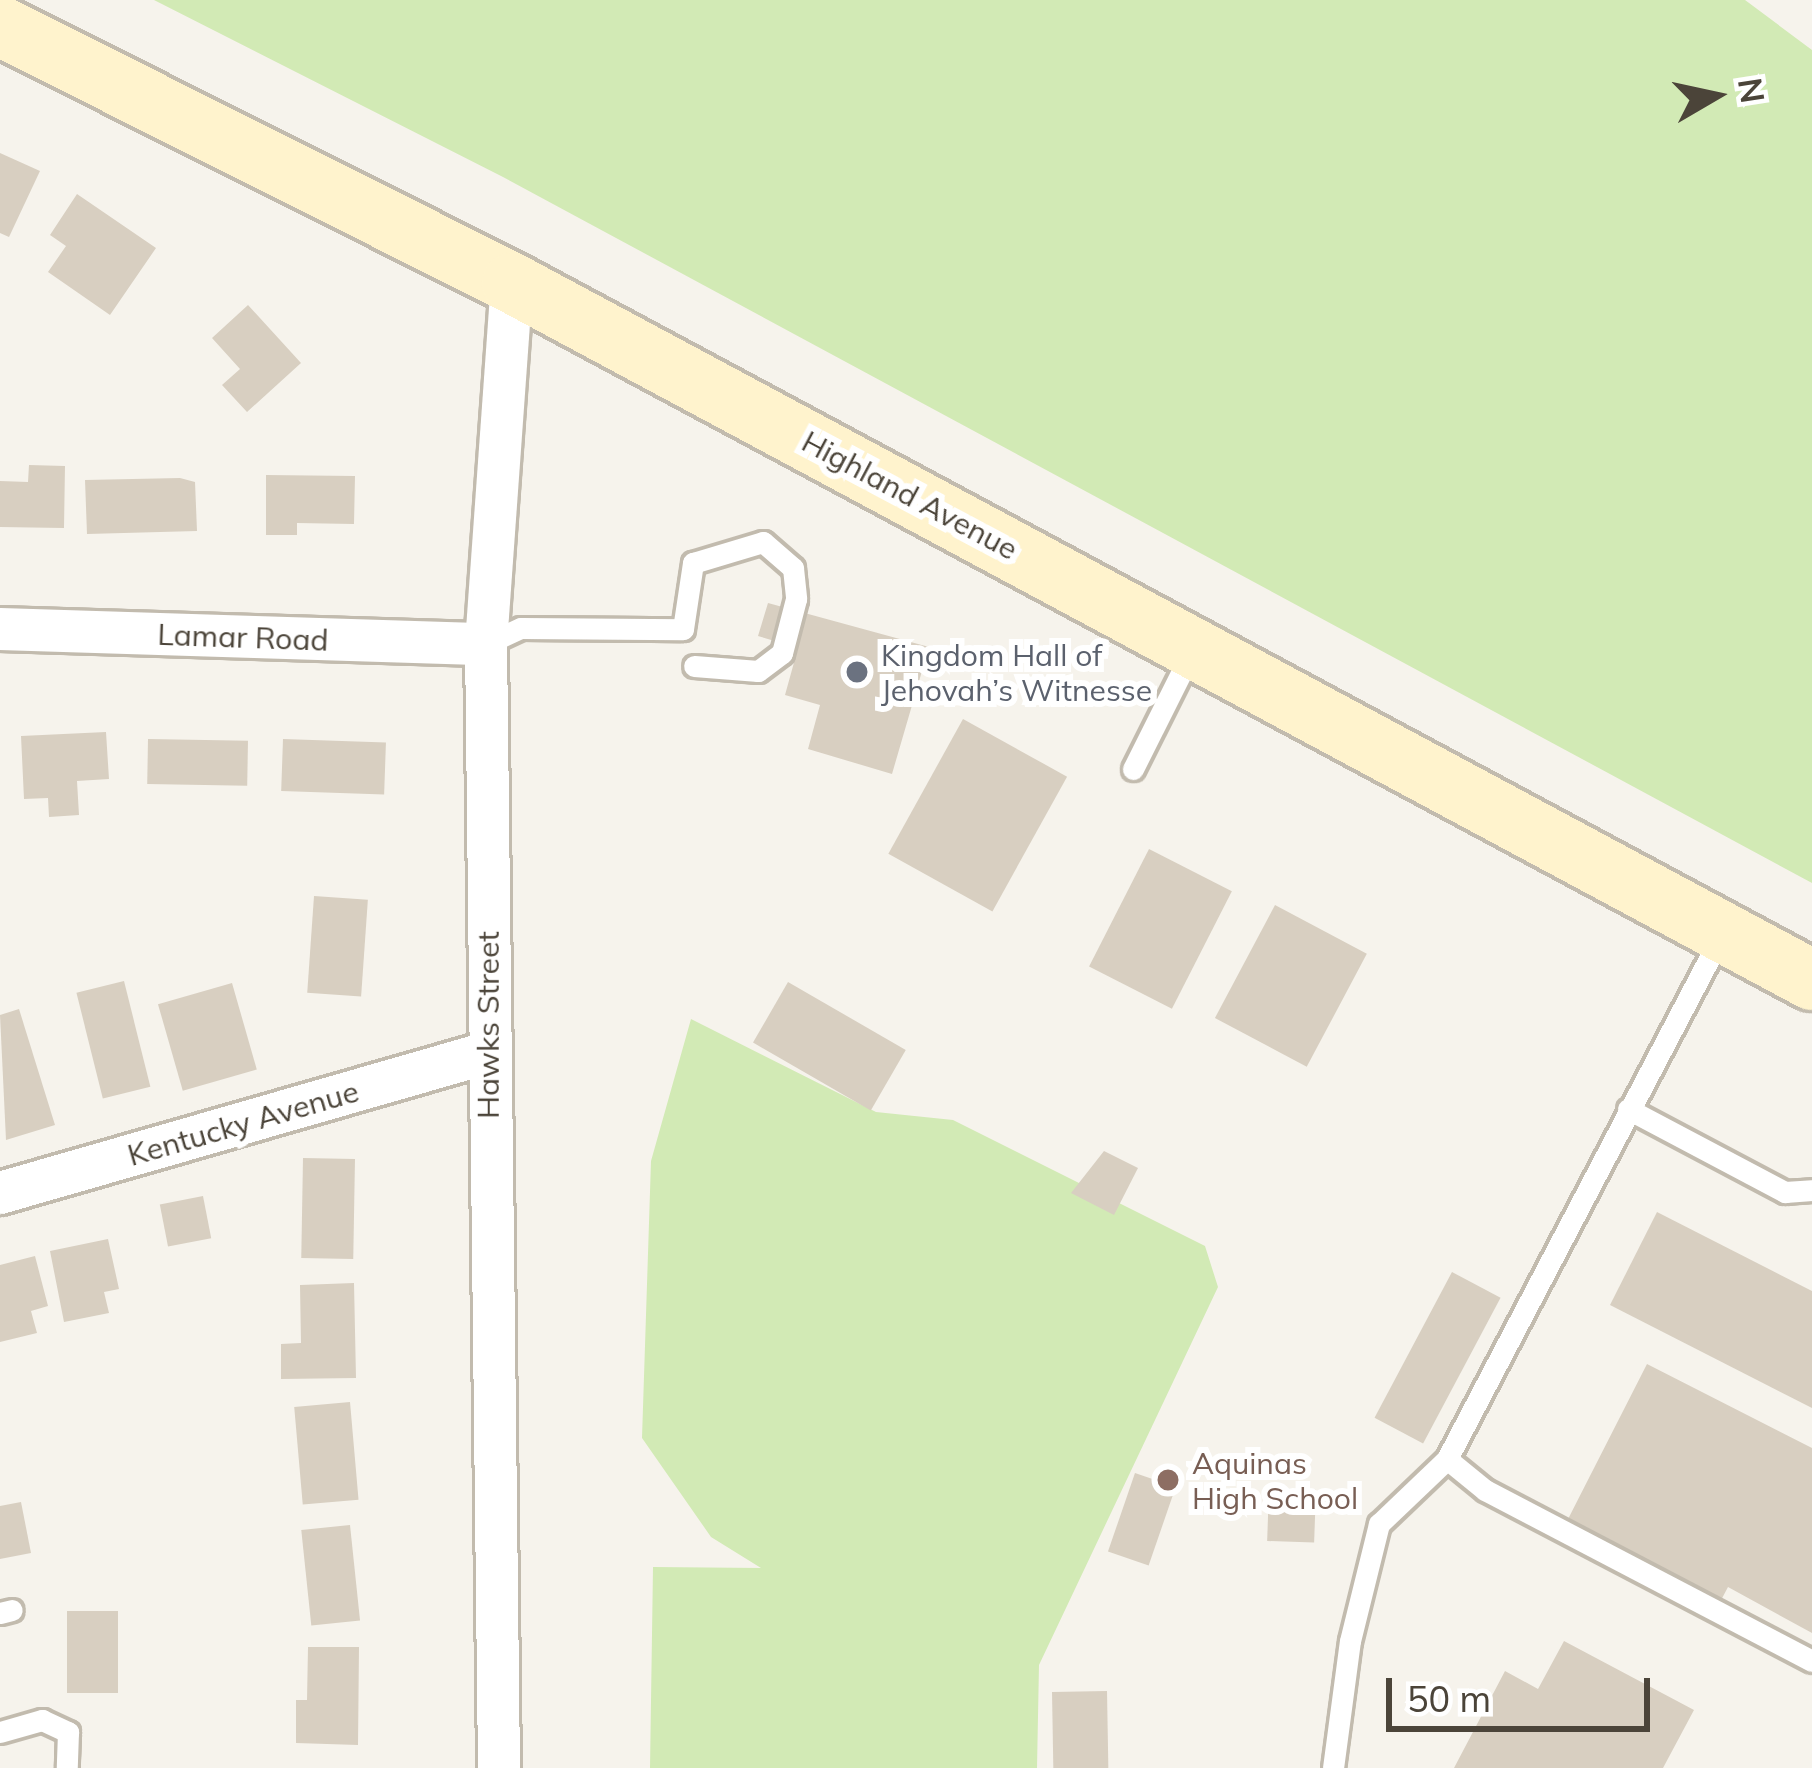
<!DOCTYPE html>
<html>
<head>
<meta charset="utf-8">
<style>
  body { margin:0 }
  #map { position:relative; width:1812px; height:1768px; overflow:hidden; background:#f6f3ec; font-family:Mulish,sans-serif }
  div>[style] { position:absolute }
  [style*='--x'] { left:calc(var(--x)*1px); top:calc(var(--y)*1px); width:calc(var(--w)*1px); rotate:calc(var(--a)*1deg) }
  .green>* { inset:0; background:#d2eab5 }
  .building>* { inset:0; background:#d8cfc1; transform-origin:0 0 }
  .roads { filter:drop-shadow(3px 0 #c2bbae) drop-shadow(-3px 0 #c2bbae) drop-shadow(0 3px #c2bbae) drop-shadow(0 -3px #c2bbae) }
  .service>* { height:21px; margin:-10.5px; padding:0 10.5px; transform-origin:10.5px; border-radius:10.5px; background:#fff }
  .minor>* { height:42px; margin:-21px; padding:0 21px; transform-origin:21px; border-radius:21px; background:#fff }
  .secondary>* { height:60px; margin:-30px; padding:0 30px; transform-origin:30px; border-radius:30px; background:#fff3cd }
  .dots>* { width:33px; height:33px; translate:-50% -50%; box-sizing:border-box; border:6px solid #fff; border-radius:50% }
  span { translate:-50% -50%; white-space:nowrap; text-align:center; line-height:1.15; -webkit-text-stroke:12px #fff; paint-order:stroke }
  .street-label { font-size:30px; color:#4b4439 }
  .worship-label { font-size:30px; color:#5b616d }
  .left { translate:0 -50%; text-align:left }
  .education-label { font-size:30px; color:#785e54 }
  .north { position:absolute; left:1656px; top:36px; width:120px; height:120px; -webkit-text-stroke:9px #fff; paint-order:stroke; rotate:81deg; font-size:33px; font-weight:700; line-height:48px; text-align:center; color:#4b4439 }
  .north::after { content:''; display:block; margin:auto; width:42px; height:54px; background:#4b4439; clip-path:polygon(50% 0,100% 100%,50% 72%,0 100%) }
  .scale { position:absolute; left:1386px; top:1678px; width:264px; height:54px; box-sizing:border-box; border:6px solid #4b4439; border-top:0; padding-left:15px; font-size:36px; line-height:42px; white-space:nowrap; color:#4b4439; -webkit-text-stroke:9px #fff; paint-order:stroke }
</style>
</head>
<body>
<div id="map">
  <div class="green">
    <div style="clip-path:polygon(154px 0,1745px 0,1812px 50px,1812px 883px,503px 177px)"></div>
    <div style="clip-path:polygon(691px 1019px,876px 1112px,953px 1120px,1205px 1246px,1218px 1287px,1039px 1665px,1037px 1768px,650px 1768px,653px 1567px,761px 1568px,711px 1537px,642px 1438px,651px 1161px)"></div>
  </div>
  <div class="building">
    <div style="clip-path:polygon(0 153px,40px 171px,9px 237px,0 233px)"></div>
    <div style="clip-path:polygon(77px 194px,156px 248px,110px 315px,48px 272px,66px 246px,50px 235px)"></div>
    <div style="clip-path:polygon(248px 305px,301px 363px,247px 412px,222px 385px,240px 369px,212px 338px)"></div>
    <div style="clip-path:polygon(29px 465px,65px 466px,64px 528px,0 527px,0 481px,28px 482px)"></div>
    <div style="clip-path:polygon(266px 475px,355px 476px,354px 524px,297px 523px,297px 535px,266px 535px)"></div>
    <div style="clip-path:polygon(180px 478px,195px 482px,197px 531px,87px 534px,85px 480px)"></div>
    <div style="clip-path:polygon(768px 603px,929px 647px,892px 774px,808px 749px,820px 705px,785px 695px,798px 648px,758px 636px)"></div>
    <div style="left:963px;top:719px;width:119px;height:154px;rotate:29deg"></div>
    <div style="clip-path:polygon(106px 732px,109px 779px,77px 781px,79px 815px,49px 817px,48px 798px,24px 799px,21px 736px)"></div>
    <div style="left:148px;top:739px;width:100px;height:45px;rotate:1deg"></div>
    <div style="left:283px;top:739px;width:103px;height:52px;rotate:2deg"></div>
    <div style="left:1149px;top:849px;width:93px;height:132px;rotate:27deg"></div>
    <div style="left:314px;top:896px;width:54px;height:97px;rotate:4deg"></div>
    <div style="left:1275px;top:905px;width:104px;height:128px;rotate:28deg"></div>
    <div style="left:124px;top:981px;width:109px;height:49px;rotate:76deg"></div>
    <div style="left:788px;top:982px;width:136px;height:70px;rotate:30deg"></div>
    <div style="left:232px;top:983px;width:90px;height:77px;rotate:74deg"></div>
    <div style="clip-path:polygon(19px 1009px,55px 1125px,6px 1140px,0 1015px)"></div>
    <div style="clip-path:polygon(1104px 1151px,1138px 1168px,1114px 1215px,1071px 1193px)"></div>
    <div style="left:303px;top:1158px;width:52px;height:100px;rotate:1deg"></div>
    <div style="left:203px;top:1196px;width:43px;height:44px;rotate:79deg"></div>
    <div style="clip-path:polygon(1657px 1212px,1812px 1291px,1812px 1408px,1610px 1305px)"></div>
    <div style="clip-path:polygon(108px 1239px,119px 1289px,104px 1292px,109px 1313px,64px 1322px,50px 1251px)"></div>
    <div style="clip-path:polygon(35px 1256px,48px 1306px,31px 1311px,37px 1333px,0 1342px,0 1265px)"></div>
    <div style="left:1452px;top:1272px;width:55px;height:165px;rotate:28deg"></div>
    <div style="clip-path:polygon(354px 1283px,356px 1378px,281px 1379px,281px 1344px,301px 1343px,300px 1285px)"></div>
    <div style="clip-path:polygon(1647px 1364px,1812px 1448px,1812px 1633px,1728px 1587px,1719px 1604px,1565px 1525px)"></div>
    <div style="left:350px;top:1402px;width:98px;height:56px;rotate:85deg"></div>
    <div style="left:1135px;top:1473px;width:43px;height:83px;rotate:19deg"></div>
    <div style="left:1269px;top:1488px;width:47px;height:53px;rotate:2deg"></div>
    <div style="clip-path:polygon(21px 1502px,31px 1553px,0 1559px,0 1506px)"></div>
    <div style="left:350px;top:1525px;width:96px;height:49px;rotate:84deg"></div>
    <div style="left:67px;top:1611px;width:51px;height:82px"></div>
    <div style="clip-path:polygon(1564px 1641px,1694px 1710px,1663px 1768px,1454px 1768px,1505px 1671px,1538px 1689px)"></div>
    <div style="clip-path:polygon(308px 1647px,359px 1647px,358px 1745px,296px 1743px,296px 1700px,307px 1700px)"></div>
    <div style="left:1107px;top:1691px;width:77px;height:55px;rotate:89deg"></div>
  </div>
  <div class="roads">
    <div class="service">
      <div style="--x:486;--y:644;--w:38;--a:-25"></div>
      <div style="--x:521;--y:628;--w:162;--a:0.4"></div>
      <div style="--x:683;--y:629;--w:67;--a:-81.4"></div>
      <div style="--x:693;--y:563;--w:73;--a:-16.7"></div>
      <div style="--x:763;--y:542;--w:40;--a:41"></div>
      <div style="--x:793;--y:568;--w:31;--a:84"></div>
      <div style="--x:796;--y:599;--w:56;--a:104.5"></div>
      <div style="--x:782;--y:653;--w:30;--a:143"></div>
      <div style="--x:758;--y:671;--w:64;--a:-175.5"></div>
      <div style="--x:1133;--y:769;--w:130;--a:-63.4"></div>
      <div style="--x:1628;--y:1109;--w:178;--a:27.9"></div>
      <div style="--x:1785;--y:1192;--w:27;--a:-4"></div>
      <div style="--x:1447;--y:1459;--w:49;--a:39.2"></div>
      <div style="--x:1485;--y:1490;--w:369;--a:27.6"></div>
      <div style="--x:0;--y:1613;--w:12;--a:-14"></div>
      <div style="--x:0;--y:1732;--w:44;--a:-15.9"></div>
      <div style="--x:42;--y:1720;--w:29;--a:25"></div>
      <div style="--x:68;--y:1732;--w:36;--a:92"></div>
      <div style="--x:1333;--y:1768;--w:128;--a:-82.4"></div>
      <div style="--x:1350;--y:1641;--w:121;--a:-76.1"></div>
      <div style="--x:1379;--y:1524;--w:94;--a:-43.7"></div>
      <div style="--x:1447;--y:1459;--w:593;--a:-62.35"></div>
    </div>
    <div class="minor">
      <div style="--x:0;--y:629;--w:486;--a:1.8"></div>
      <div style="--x:0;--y:1193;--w:507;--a:-16.04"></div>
      <div style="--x:499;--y:1768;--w:1124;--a:-90.66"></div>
      <div style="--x:486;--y:644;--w:362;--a:-85.9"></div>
    </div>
    <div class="secondary">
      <div style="--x:0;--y:26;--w:573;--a:26.65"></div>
      <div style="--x:512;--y:283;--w:1475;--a:28.2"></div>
    </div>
  </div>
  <div class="dots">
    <div style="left:857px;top:672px;background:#6b7280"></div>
    <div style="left:1168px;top:1480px;background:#8d6e63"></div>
  </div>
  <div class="street-label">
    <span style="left:910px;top:495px;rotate:28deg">Highland Avenue</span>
    <span style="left:243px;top:637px;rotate:2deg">Lamar Road</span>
    <span style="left:488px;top:1025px;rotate:-90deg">Hawks Street</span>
    <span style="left:243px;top:1123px;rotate:-16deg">Kentucky Avenue</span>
  </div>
  <div class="worship-label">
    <span class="left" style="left:881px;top:672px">Kingdom Hall of<br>Jehovah’s Witnesse</span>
  </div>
  <div class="education-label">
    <span class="left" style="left:1192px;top:1480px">Aquinas<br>High School</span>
  </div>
  <div class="north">N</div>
  <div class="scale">50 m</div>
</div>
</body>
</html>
